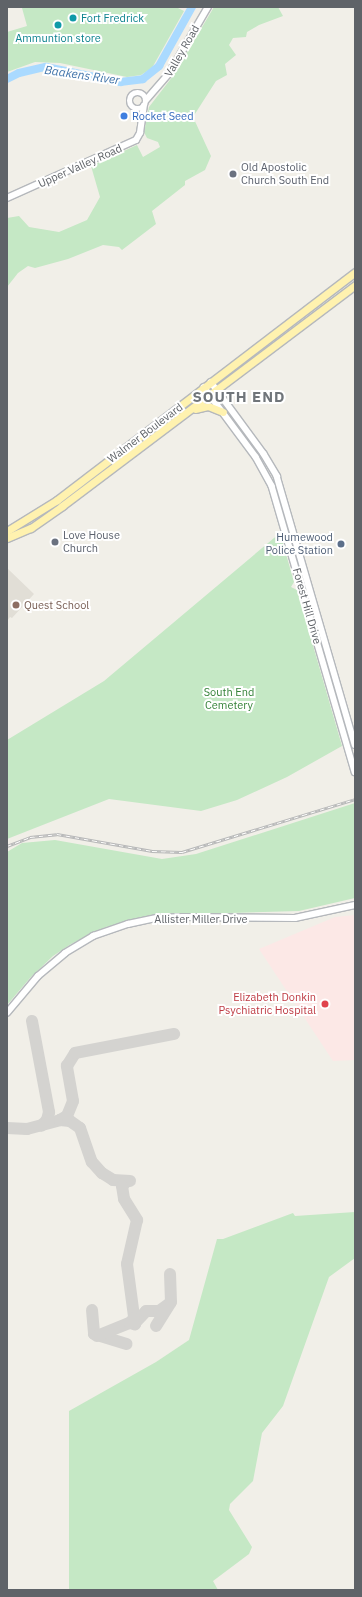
<!DOCTYPE html>
<html>
<head>
<meta charset="utf-8">
<style>
  body { margin:0 }
  #map { position:relative; width:362px; height:1597px; overflow:hidden; background:#f1efe8; font-family:"IBM Plex Sans",sans-serif }
  div>[style] { position:absolute }
  [style*='--x'] { left:calc(var(--x)*1px); top:calc(var(--y)*1px); width:calc(var(--w)*1px); rotate:calc(var(--a)*1deg) }
  .education>* { inset:0; background:#e1ded6 }
  .medical>* { inset:0; background:#fce8e6 }
  .green>* { inset:0; background:#c5e8c5 }
  .river>* { height:8px; margin:-4px; padding:0 4px; transform-origin:4px; border-radius:4px; background:#aadaff }
  .taxiway>* { height:12px; margin:-6px; padding:0 6px; transform-origin:6px; border-radius:6px; background:#d4d3d0 }
  .roads { filter:drop-shadow(1px 0 #b5b8bc) drop-shadow(-1px 0 #b5b8bc) drop-shadow(0 1px #b5b8bc) drop-shadow(0 -1px #b5b8bc) }
  .tertiary>* { height:5.5px; margin:-2.75px; padding:0 2.75px; transform-origin:2.75px; border-radius:2.75px; background:#fff }
  .tertiary>.ring { margin:-2.75px; padding:0; box-sizing:content-box; background:none; border:5.5px solid #fff; border-radius:50% }
  .primary>* { height:7px; margin:-3.5px; padding:0 3.5px; transform-origin:3.5px; border-radius:3.5px; background:#fff2af }
  .rail>* { height:3px; margin-top:-1.5px; transform-origin:0; background:repeating-linear-gradient(90deg,#fff 0 4.5px,#b6b7b8 0 9px); box-sizing:border-box; border-block:1px solid #b6b7b8 }
  .dots>* { width:11px; height:11px; translate:-50% -50%; box-sizing:border-box; border:2px solid #fff; border-radius:50% }
  span { translate:-50% -50%; white-space:nowrap; text-align:center; line-height:1.15; -webkit-text-stroke:4px #fff; paint-order:stroke }
  .culture-label { font-size:11px; color:#0d838f }
  .left { translate:0 -50%; text-align:left }
  .street-label { font-size:11px; color:#5f6368 }
  .shop-label { font-size:11px; color:#366cbe }
  .worship-label { font-size:11px; color:#5b616d }
  .service-label { font-size:11px; color:#4e5e75 }
  .right { translate:-100% -50%; text-align:right }
  .education-label { font-size:11px; color:#785e54 }
  .park-label { font-size:11px; color:#348238 }
  .health-label { font-size:11px; color:#be3a42 }
  .water-label { font-size:12px; color:#4174aa; font-style:italic }
  .district-label { font-size:15px; color:#70757a; font-weight:700; letter-spacing:1px }
  .frame { position:absolute; inset:0; border:8px solid #5f6368; pointer-events:none }
</style>
</head>
<body>
<div id="map">
  <div class="education">
    <div style="clip-path:polygon(7px 568px,34px 594px,12px 618px,10px 617px,7px 621px)"></div>
  </div>
  <div class="medical">
    <div style="clip-path:polygon(355px 915px,355px 1060px,333px 1061px,259px 949px,335px 917px)"></div>
  </div>
  <div class="green">
    <div style="clip-path:polygon(24px 7px,176px 7px,184px 11px,152px 68px,141px 75px,127px 77px,60px 63px,35px 62px,7px 72px,7px 32px,27px 26px,22px 8px)"></div>
    <div style="clip-path:polygon(214px 7px,278px 7px,283px 16px,259px 25px,247px 32px,246px 37px,233px 38px,229px 45px,236px 55px,225px 64px,227px 75px,216px 81px,193px 117px,211px 156px,205px 170px,185px 181px,185px 185px,152px 211px,156px 224px,122px 250px,119px 247px,103px 245px,68px 259px,35px 268px,28px 266px,18px 273px,7px 287px,7px 218px,19px 216px,29px 227px,59px 232px,87px 220px,100px 197px,91px 166px,137px 145px,143px 157px,160px 147px,158px 142px,147px 138px,144px 132px,149px 107px,173px 76px)"></div>
    <div style="clip-path:polygon(280px 533px,294px 582px,291px 587px,297px 590px,342px 746px,287px 777px,237px 800px,201px 811px,109px 799px,7px 839px,7px 740px,104px 681px)"></div>
    <div style="clip-path:polygon(355px 803px,355px 898px,299px 911px,157px 915px,106px 927px,71px 944px,53px 956px,30px 978px,7px 1005px,7px 852px,22px 843px,55px 840px,162px 859px,196px 854px)"></div>
    <div style="clip-path:polygon(355px 1212px,355px 1258px,329px 1277px,283px 1406px,262px 1433px,253px 1481px,230px 1504px,229px 1510px,252px 1547px,249px 1554px,213px 1581px,218px 1590px,69px 1590px,69px 1411px,156px 1362px,189px 1340px,217px 1239px,223px 1239px,293px 1213px,295px 1216px)"></div>
  </div>
  <div class="river">
    <div style="--x:7;--y:79;--w:13;--a:-27"></div>
    <div style="--x:19;--y:73;--w:28;--a:-13"></div>
    <div style="--x:46;--y:67;--w:76;--a:11.5"></div>
    <div style="--x:120;--y:82;--w:23;--a:-7"></div>
    <div style="--x:143;--y:79;--w:21;--a:-39"></div>
    <div style="--x:159;--y:66;--w:68;--a:-60.8"></div>
  </div>
  <div class="taxiway">
    <div style="--x:32;--y:1021;--w:93;--a:79.4"></div>
    <div style="--x:49;--y:1112;--w:8;--a:104"></div>
    <div style="--x:47;--y:1120;--w:8;--a:135"></div>
    <div style="--x:60;--y:1120;--w:10;--a:6"></div>
    <div style="--x:70;--y:1121;--w:12;--a:35"></div>
    <div style="--x:80;--y:1128;--w:36;--a:71"></div>
    <div style="--x:92;--y:1162;--w:15;--a:48"></div>
    <div style="--x:102;--y:1173;--w:13;--a:32"></div>
    <div style="--x:113;--y:1180;--w:17;--a:3"></div>
    <div style="--x:7;--y:1128;--w:20;--a:3"></div>
    <div style="--x:27;--y:1129;--w:34;--a:-15"></div>
    <div style="--x:60;--y:1120;--w:8;--a:-30"></div>
    <div style="--x:67;--y:1116;--w:16;--a:-68"></div>
    <div style="--x:73;--y:1101;--w:36;--a:-100"></div>
    <div style="--x:67;--y:1066;--w:15;--a:-58"></div>
    <div style="--x:75;--y:1053;--w:101;--a:-10.9"></div>
    <div style="--x:127;--y:1181;--w:7;--a:135"></div>
    <div style="--x:122;--y:1186;--w:13;--a:81"></div>
    <div style="--x:124;--y:1199;--w:25;--a:58"></div>
    <div style="--x:137;--y:1220;--w:45;--a:102.8"></div>
    <div style="--x:127;--y:1264;--w:61;--a:82.4"></div>
    <div style="--x:135;--y:1324;--w:5;--a:-169"></div>
    <div style="--x:92;--y:1310;--w:24;--a:85"></div>
    <div style="--x:94;--y:1334;--w:34;--a:17"></div>
    <div style="--x:135;--y:1323;--w:16;--a:-47"></div>
    <div style="--x:146;--y:1311;--w:13;--a:0"></div>
    <div style="--x:159;--y:1311;--w:14;--a:-36"></div>
    <div style="--x:156;--y:1326;--w:28;--a:-58"></div>
    <div style="--x:171;--y:1302;--w:28;--a:-92"></div>
    <div style="--x:97;--y:1336;--w:35;--a:-22"></div>
    <div style="--x:130;--y:1323;--w:6;--a:-51"></div>
  </div>
  <div class="roads">
    <div class="tertiary">
      <div class="ring" style="left:130px;top:93px;width:10.5px;height:10.5px"></div>
      <div style="--x:146;--y:100;--w:37;--a:-49"></div>
      <div style="--x:170;--y:72;--w:75;--a:-59.7"></div>
      <div style="--x:7;--y:198;--w:141;--a:-24.2"></div>
      <div style="--x:136;--y:140;--w:8;--a:-60"></div>
      <div style="--x:140;--y:133;--w:27;--a:-82"></div>
      <div style="--x:211;--y:382;--w:89;--a:53.6"></div>
      <div style="--x:264;--y:454;--w:26;--a:59"></div>
      <div style="--x:277;--y:476;--w:280;--a:73.8"></div>
      <div style="--x:204;--y:387;--w:87;--a:53.4"></div>
      <div style="--x:256;--y:457;--w:33;--a:61"></div>
      <div style="--x:272;--y:486;--w:298;--a:73.8"></div>
      <div style="--x:7;--y:1013;--w:48;--a:-50"></div>
      <div style="--x:38;--y:976;--w:35;--a:-40"></div>
      <div style="--x:65;--y:953;--w:33;--a:-31"></div>
      <div style="--x:93;--y:936;--w:37;--a:-19"></div>
      <div style="--x:128;--y:924;--w:30;--a:-12"></div>
      <div style="--x:157;--y:918;--w:26;--a:-2"></div>
      <div style="--x:183;--y:917;--w:112;--a:0.5"></div>
      <div style="--x:295;--y:918;--w:61;--a:-12.2"></div>
    </div>
    <div class="primary">
      <div style="--x:195;--y:409;--w:13;--a:-13"></div>
      <div style="--x:208;--y:406;--w:16;--a:22"></div>
      <div style="--x:7;--y:531;--w:59;--a:-31.8"></div>
      <div style="--x:57;--y:500;--w:375;--a:-37.4"></div>
      <div style="--x:7;--y:538;--w:26;--a:-23"></div>
      <div style="--x:31;--y:528;--w:38;--a:-35"></div>
      <div style="--x:62;--y:506;--w:367;--a:-37"></div>
    </div>
  </div>
  <div class="rail">
    <div style="--x:7;--y:846;--w:25;--a:-21"></div>
    <div style="--x:30;--y:837;--w:27;--a:-6"></div>
    <div style="--x:57;--y:834;--w:97;--a:10.1"></div>
    <div style="--x:152;--y:851;--w:30;--a:2"></div>
    <div style="--x:182;--y:852;--w:181;--a:-17"></div>
  </div>
  <div class="dots">
    <div style="left:73px;top:18px;background:#0f9aa8"></div>
    <div style="left:58px;top:25px;background:#0f9aa8"></div>
    <div style="left:124px;top:116px;background:#3f7fe0"></div>
    <div style="left:233px;top:174px;background:#6b7280"></div>
    <div style="left:55px;top:542px;background:#6b7280"></div>
    <div style="left:341px;top:544px;background:#5c6f8a"></div>
    <div style="left:16px;top:605px;background:#8d6e63"></div>
    <div style="left:325px;top:1004px;background:#e0444e"></div>
  </div>
  <div class="culture-label">
    <span class="left" style="left:81px;top:18px">Fort Fredrick</span>
    <span style="left:58px;top:38px">Ammuntion store</span>
  </div>
  <div class="street-label">
    <span style="left:182px;top:51px;rotate:-60deg">Valley Road</span>
    <span style="left:80px;top:166px;rotate:-24deg">Upper Valley Road</span>
    <span style="left:145px;top:433px;rotate:-37deg">Walmer Boulevard</span>
    <span style="left:307px;top:606px;rotate:74deg">Forest Hill Drive</span>
    <span style="left:201px;top:919px">Allister Miller Drive</span>
  </div>
  <div class="shop-label">
    <span class="left" style="left:132px;top:116px">Rocket Seed</span>
  </div>
  <div class="worship-label">
    <span class="left" style="left:241px;top:174px">Old Apostolic<br>Church South End</span>
    <span class="left" style="left:63px;top:542px">Love House<br>Church</span>
  </div>
  <div class="service-label">
    <span class="right" style="left:333px;top:544px">Humewood<br>Police Station</span>
  </div>
  <div class="education-label">
    <span class="left" style="left:24px;top:605px">Quest School</span>
  </div>
  <div class="park-label">
    <span style="left:229px;top:699px">South End<br>Cemetery</span>
  </div>
  <div class="health-label">
    <span class="right" style="left:316px;top:1004px">Elizabeth Donkin<br>Psychiatric Hospital</span>
  </div>
  <div class="water-label">
    <span style="left:82px;top:75px;rotate:8deg">Baakens River</span>
  </div>
  <div class="district-label">
    <span style="left:239px;top:397px">SOUTH END</span>
  </div>
  <div class="frame"></div>
</div>
</body>
</html>
